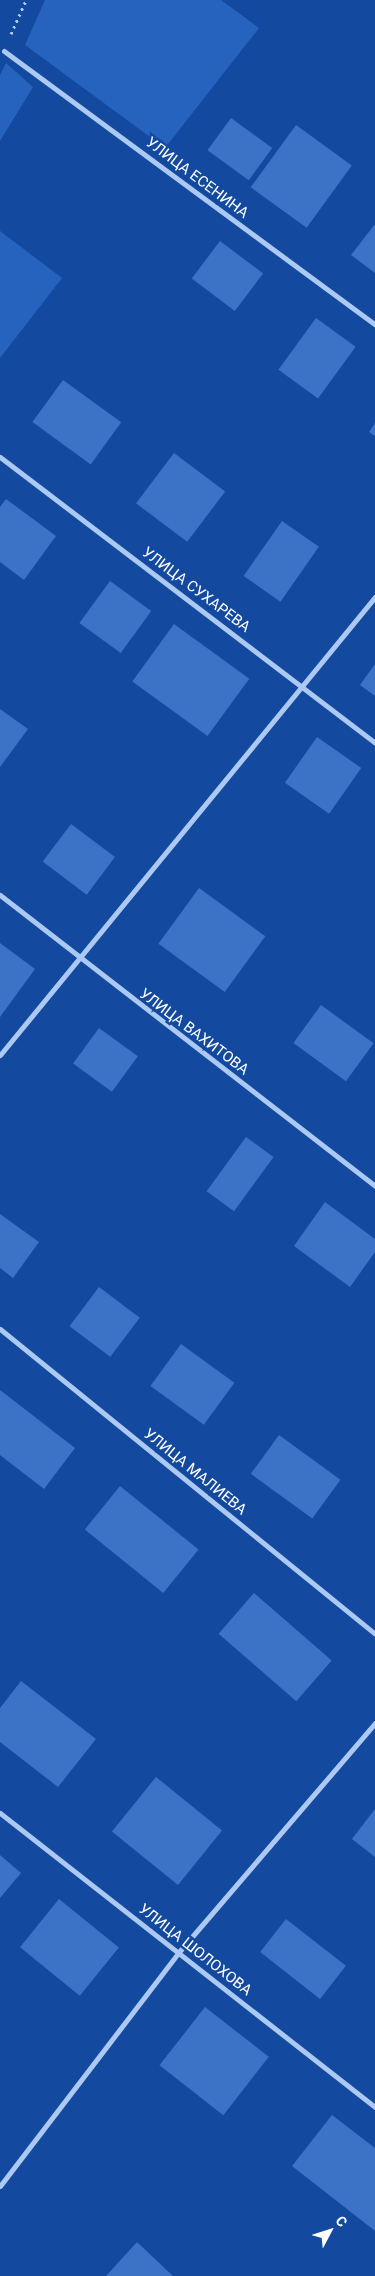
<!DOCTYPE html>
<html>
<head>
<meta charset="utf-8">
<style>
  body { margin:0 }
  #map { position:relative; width:375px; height:2276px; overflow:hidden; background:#134aa0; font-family:Roboto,sans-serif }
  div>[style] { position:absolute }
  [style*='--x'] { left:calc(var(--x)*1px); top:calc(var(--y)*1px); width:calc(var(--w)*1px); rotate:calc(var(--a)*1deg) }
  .green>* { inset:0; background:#2663be }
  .building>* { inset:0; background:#3c73c7; transform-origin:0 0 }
  .path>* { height:3px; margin-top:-1.5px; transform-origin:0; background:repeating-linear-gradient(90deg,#acc9f4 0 2.5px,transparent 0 6.5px) }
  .street>* { height:5px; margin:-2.5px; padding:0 2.5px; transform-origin:2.5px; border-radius:2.5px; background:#acc9f4 }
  span { translate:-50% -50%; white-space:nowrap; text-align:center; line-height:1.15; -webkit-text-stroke:5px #134aa0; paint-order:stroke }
  .street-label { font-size:15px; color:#fff }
  .north { position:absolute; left:305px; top:2206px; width:50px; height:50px; -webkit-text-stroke:4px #134aa0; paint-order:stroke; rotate:50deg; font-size:14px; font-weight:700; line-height:20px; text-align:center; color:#fff }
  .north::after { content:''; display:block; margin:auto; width:18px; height:22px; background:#fff; clip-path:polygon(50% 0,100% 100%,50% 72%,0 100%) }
</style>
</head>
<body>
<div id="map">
  <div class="green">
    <div style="clip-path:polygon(45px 0,221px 0,259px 28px,165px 148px,25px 45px)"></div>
    <div style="clip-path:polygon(6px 63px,33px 87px,0 141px,0 75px)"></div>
    <div style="clip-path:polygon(0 231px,62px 278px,0 358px)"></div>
  </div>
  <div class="building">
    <div style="left:231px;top:118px;width:51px;height:40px;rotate:36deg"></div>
    <div style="left:296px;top:125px;width:69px;height:77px;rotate:36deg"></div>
    <div style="clip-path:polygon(375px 224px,375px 273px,351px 255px)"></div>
    <div style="left:220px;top:241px;width:54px;height:47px;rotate:37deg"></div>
    <div style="left:316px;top:318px;width:49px;height:64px;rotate:36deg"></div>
    <div style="left:63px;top:380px;width:72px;height:52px;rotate:36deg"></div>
    <div style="clip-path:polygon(375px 423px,375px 436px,369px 432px)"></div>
    <div style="left:174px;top:453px;width:64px;height:63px;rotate:37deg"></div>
    <div style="clip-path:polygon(6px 499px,56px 536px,24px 580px,0 562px,0 507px)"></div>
    <div style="left:282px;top:521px;width:45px;height:67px;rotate:35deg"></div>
    <div style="left:110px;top:581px;width:51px;height:52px;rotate:36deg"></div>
    <div style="left:174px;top:624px;width:93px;height:71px;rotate:36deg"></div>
    <div style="clip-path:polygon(375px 664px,375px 696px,360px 685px)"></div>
    <div style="clip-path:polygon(0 709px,28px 729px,0 767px)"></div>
    <div style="left:317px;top:737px;width:54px;height:56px;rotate:35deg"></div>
    <div style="left:71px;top:824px;width:55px;height:47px;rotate:37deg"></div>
    <div style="left:199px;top:888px;width:82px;height:69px;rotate:36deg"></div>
    <div style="clip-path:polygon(0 943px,35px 969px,0 1017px)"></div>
    <div style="left:321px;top:1005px;width:65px;height:47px;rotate:36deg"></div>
    <div style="left:99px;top:1028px;width:48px;height:44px;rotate:36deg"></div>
    <div style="left:246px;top:1137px;width:34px;height:67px;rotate:36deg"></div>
    <div style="clip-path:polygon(325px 1202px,375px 1239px,375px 1252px,350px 1287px,294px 1246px)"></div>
    <div style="clip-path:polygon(0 1214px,39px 1242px,13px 1278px,0 1268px)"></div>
    <div style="left:99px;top:1287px;width:51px;height:49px;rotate:37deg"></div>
    <div style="left:181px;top:1344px;width:66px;height:52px;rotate:36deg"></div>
    <div style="clip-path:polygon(0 1390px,75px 1448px,44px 1489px,0 1455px)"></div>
    <div style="left:279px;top:1435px;width:76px;height:48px;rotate:36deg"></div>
    <div style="left:120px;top:1486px;width:101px;height:56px;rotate:39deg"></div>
    <div style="left:254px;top:1593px;width:103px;height:54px;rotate:41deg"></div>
    <div style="clip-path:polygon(21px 1681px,96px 1739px,58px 1787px,0 1742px,0 1708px)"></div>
    <div style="left:156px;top:1777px;width:85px;height:70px;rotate:39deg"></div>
    <div style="clip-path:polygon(375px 1809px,375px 1857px,352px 1839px)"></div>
    <div style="clip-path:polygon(0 1855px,21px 1873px,0 1898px)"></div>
    <div style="left:59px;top:1899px;width:77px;height:62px;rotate:39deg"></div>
    <div style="left:286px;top:1919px;width:76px;height:42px;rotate:38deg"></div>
    <div style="left:205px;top:2007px;width:81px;height:74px;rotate:38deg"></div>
    <div style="clip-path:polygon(332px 2115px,375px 2148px,375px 2231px,292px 2166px)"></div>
    <div style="clip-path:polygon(137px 2242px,173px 2276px,106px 2276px)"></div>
  </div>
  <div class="path">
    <div style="--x:11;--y:34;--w:37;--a:-66"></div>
  </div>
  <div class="street">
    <div style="--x:4;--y:51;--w:461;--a:36.4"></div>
    <div style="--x:0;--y:457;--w:472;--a:37.3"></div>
    <div style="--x:0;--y:895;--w:475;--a:37.8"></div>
    <div style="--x:0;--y:1055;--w:592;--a:-50.69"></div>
    <div style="--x:0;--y:1329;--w:483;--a:39.1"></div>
    <div style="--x:0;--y:1813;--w:477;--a:38.1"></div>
    <div style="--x:0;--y:2186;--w:293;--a:-52.6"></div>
    <div style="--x:178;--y:1953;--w:303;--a:-49.4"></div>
  </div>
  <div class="street-label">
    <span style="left:197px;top:178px;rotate:37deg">УЛИЦА ЕСЕНИНА</span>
    <span style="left:196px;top:590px;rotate:37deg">УЛИЦА СУХАРЕВА</span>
    <span style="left:194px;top:1032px;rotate:37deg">УЛИЦА ВАХИТОВА</span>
    <span style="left:195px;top:1472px;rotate:39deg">УЛИЦА МАЛИЕВА</span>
    <span style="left:195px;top:1950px;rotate:38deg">УЛИЦА ШОЛОХОВА</span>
  </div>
  <div class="north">С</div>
</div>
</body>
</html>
